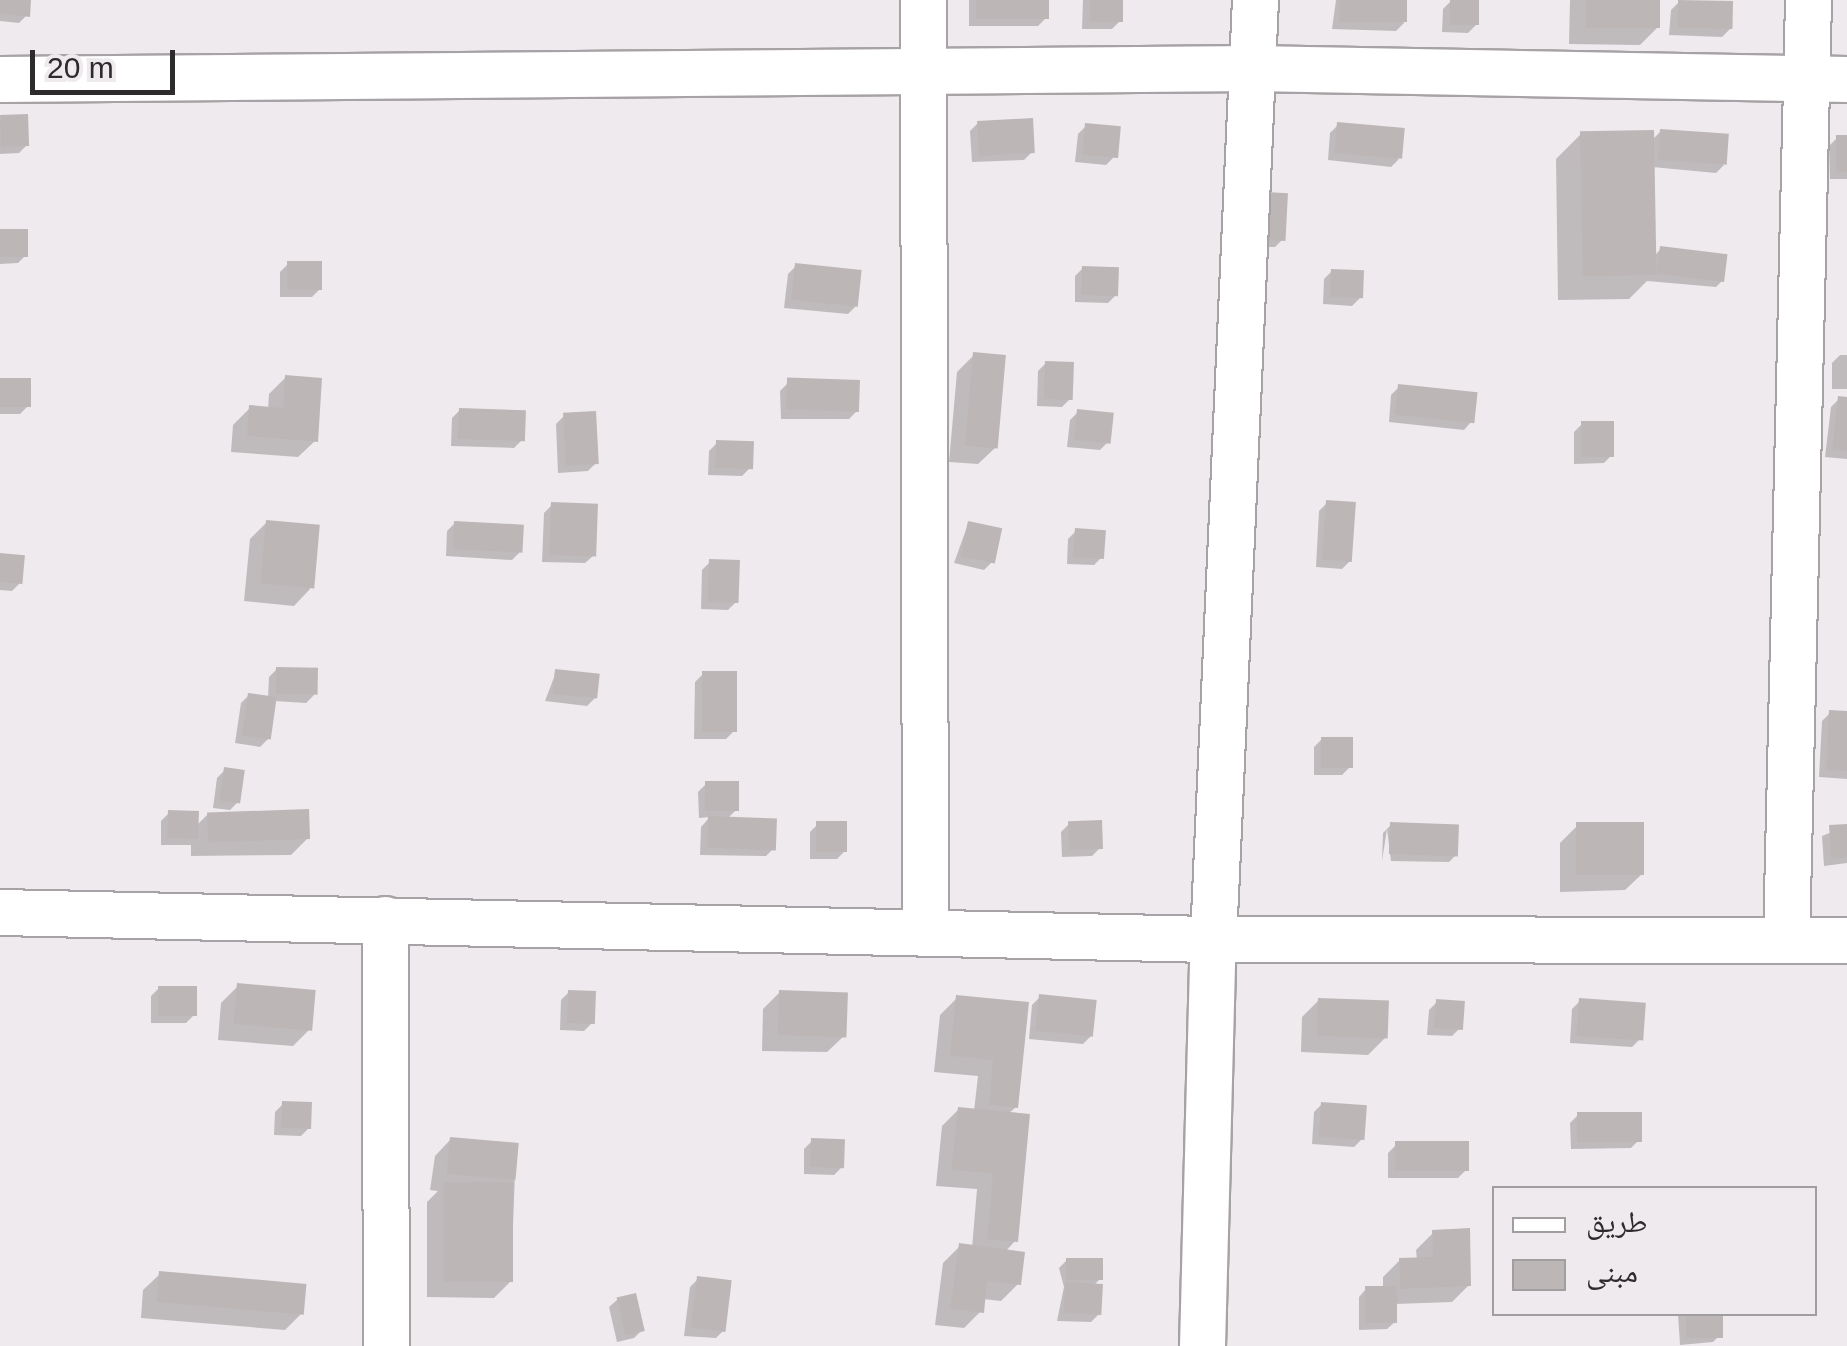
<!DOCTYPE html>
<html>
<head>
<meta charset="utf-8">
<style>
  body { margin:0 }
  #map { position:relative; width:1847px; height:1346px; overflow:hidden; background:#efeaed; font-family:Arial,"Noto Naskh Arabic",sans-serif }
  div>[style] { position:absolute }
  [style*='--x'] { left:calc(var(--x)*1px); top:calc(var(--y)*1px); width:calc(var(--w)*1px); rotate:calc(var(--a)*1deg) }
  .shadow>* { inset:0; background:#0003 }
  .building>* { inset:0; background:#bdb6b7; transform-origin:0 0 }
  .roads { filter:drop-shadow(2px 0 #a7a2a5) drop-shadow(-2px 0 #a7a2a5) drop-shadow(0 2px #a7a2a5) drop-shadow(0 -2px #a7a2a5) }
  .street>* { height:45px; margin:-22.5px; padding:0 22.5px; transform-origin:22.5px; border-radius:22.5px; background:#fff }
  span { translate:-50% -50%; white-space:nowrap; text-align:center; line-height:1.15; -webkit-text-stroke:10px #efeaed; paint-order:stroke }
  .legend { position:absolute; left:1492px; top:1186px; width:325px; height:130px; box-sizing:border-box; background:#efeaed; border:2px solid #a19ea0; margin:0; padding:12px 18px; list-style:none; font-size:30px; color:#2d2b2c }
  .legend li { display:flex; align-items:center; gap:20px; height:50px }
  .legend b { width:50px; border:2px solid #a19ea0 }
  .scale { position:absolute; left:30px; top:50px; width:145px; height:45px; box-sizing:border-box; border:5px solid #2d2b2c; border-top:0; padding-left:12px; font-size:30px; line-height:35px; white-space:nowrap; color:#2d2b2c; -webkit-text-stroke:8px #efeaed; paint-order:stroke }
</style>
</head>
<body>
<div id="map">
  <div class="shadow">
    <div style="clip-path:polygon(0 0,29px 0,27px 15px,19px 23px,0 21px)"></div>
    <div style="clip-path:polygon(969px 0,1046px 0,1046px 18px,1038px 26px,969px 26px)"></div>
    <div style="clip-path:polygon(1083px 0,1120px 0,1120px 21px,1112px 29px,1082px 29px)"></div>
    <div style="clip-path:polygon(1336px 0,1405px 0,1404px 23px,1396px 31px,1332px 29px)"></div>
    <div style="clip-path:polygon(1570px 0,1616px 0,1657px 28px,1640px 45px,1569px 44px)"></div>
    <div style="clip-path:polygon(1451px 1px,1476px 25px,1468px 33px,1442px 32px,1443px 9px)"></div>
    <div style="clip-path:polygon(1679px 2px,1730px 29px,1722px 37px,1669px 35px,1671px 10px)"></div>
    <div style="clip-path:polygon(0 119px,27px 145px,19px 153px,0 154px)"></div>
    <div style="clip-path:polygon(978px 123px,1032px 152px,1024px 160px,972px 162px,970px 131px)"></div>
    <div style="clip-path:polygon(1338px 125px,1399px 159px,1391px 167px,1328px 160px,1330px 133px)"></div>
    <div style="clip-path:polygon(1086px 126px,1114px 157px,1106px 165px,1075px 162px,1078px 134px)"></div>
    <div style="clip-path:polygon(1661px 131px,1724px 165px,1716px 173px,1652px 167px,1653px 257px,1661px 249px,1724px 279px,1716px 287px,1647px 281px,1629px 299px,1558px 300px,1556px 159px,1581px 134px,1651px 141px)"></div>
    <div style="clip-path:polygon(1837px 138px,1847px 138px,1847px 179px,1830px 179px,1829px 146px)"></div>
    <div style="clip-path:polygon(1259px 202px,1283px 239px,1275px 247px,1257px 247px)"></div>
    <div style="clip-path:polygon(0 231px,26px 255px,18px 263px,0 264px)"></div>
    <div style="clip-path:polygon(288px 264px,320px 289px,312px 297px,280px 297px,280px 272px)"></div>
    <div style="clip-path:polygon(796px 266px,856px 306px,848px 314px,784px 308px,788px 274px)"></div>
    <div style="clip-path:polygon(1083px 268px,1116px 295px,1108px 303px,1075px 302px,1075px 276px)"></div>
    <div style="clip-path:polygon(1332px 271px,1360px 298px,1352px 306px,1323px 304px,1324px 279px)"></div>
    <div style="clip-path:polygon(974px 355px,995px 448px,978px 464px,949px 462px,957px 372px)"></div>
    <div style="clip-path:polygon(1840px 355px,1847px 355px,1847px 389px,1832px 389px,1832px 363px)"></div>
    <div style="clip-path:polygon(1046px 363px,1070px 399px,1062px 407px,1037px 406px,1038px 371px)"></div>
    <div style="clip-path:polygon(286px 377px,315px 441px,298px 457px,231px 452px,233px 425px,250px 408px,268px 410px,269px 394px)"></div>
    <div style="clip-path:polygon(0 381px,28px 406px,20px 414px,0 414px)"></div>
    <div style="clip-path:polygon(788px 383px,857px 411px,849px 419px,781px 419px,780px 391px)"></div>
    <div style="clip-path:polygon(1399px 387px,1471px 422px,1464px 430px,1389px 422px,1391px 395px)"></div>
    <div style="clip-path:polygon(1839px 399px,1847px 400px,1847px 459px,1825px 457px,1831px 407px)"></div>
    <div style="clip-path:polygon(460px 410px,522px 440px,514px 448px,451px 446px,452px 418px)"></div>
    <div style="clip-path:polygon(1078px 412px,1108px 442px,1100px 450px,1067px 447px,1070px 420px)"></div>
    <div style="clip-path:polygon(564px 416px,596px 463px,588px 471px,558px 473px,556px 424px)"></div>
    <div style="clip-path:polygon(1582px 424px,1612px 455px,1604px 463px,1574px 464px,1574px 432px)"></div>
    <div style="clip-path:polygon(717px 443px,750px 468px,742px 476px,708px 475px,709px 451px)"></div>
    <div style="clip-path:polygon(1327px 503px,1350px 561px,1342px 569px,1316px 567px,1319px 511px)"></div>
    <div style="clip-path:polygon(552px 505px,593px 556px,585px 563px,542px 562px,544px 513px)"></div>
    <div style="clip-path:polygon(267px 522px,310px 589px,294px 606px,244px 601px,250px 539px)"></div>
    <div style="clip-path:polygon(455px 523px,520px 552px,512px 560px,446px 556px,447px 531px)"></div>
    <div style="clip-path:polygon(968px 524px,992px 562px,984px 570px,954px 563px)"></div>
    <div style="clip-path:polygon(1076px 531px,1102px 557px,1094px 565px,1067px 564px,1068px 539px)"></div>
    <div style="clip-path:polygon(0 555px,20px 583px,12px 591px,0 590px)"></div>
    <div style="clip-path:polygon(710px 562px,736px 602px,728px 610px,701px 609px,702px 570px)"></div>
    <div style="clip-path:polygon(277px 669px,314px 695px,306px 703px,274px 701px,268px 739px,260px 747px,235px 743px,241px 703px,249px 695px,268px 698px,269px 677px)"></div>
    <div style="clip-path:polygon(556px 672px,595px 698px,587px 706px,545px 701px)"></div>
    <div style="clip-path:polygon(703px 674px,734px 731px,726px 739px,694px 739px,695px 682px)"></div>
    <div style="clip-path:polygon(1830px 713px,1847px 714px,1847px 779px,1819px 777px,1822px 721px)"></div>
    <div style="clip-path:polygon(1322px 739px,1350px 767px,1342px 775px,1314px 775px,1314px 747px)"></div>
    <div style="clip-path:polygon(225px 770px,238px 802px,230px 810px,213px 808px,217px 778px)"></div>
    <div style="clip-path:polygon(706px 784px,737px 809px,727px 819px,774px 848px,766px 856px,700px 855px,701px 827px,710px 817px,699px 818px,698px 792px)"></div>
    <div style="clip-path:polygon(169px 813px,196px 826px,208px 814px,308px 838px,291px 855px,191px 856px,191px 845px,161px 845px,161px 821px)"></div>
    <div style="clip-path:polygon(818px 824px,845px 851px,837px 859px,810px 859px,810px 832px)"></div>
    <div style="clip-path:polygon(1069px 824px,1100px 848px,1092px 856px,1062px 857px,1061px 832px)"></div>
    <div style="clip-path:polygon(1391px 825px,1457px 854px,1449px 862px,1391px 861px,1387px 829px,1382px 861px,1383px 833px)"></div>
    <div style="clip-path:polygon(1577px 826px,1642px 874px,1625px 890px,1560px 892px,1560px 843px)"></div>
    <div style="clip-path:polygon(1847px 826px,1847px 863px,1824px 866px,1822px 836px)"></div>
    <div style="clip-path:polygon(238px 986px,310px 1029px,293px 1046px,218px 1040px,221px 1003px)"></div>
    <div style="clip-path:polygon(159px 988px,194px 1015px,186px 1023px,151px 1023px,151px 996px)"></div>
    <div style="clip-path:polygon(569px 992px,592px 1023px,584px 1031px,560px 1030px,561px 1000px)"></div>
    <div style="clip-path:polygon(780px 992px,844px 1036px,827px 1052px,762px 1051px,763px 1009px)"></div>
    <div style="clip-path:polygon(1040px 997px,1091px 1036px,1083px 1044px,1029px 1039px,1032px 1005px)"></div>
    <div style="clip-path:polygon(957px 998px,1026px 1004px,1016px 1107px,1008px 1114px,1015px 1241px,1005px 1252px,1018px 1284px,1001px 1301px,983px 1299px,981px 1311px,964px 1328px,935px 1325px,943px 1263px,960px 1246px,972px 1248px,977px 1189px,936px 1186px,942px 1126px,959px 1109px,974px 1111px,978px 1076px,934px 1072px,940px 1015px)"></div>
    <div style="clip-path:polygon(1319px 1000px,1385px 1038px,1368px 1055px,1301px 1052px,1302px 1017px)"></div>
    <div style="clip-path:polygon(1580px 1001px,1640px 1039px,1632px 1047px,1570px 1043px,1572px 1009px)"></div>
    <div style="clip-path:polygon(1437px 1002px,1460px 1028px,1452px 1036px,1427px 1035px,1429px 1010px)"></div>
    <div style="clip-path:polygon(283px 1104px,309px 1128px,301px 1136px,274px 1135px,275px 1112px)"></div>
    <div style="clip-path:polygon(1322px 1104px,1362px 1139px,1354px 1147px,1312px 1144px,1314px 1112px)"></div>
    <div style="clip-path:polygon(1578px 1115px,1639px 1140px,1631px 1148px,1571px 1149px,1570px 1123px)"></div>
    <div style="clip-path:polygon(451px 1139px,516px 1145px,511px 1281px,494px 1298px,427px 1297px,427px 1202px,438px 1191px,430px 1190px,435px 1156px)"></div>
    <div style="clip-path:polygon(812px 1141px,842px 1167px,834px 1175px,804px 1174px,804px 1149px)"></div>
    <div style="clip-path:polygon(1396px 1145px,1466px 1170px,1458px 1178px,1388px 1178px,1388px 1153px)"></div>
    <div style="clip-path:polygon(1433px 1233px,1469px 1285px,1452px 1302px,1395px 1304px,1395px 1322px,1387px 1329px,1359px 1330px,1359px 1297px,1366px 1289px,1383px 1289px,1383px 1277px,1400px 1260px,1417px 1260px,1416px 1250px)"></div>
    <div style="clip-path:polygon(1067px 1260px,1100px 1279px,1093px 1286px,1099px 1314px,1091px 1322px,1057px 1321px,1064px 1287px,1059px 1268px)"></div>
    <div style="clip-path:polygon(160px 1274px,302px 1313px,285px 1330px,141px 1318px,143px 1290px)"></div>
    <div style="clip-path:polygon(698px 1279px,724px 1330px,716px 1338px,684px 1336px,690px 1287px)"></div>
    <div style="clip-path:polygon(617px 1300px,642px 1330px,634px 1338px,617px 1342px,609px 1307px)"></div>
    <div style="clip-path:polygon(1678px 1314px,1720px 1314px,1721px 1334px,1713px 1342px,1680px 1345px)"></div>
  </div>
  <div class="building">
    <div style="clip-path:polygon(0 0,31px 0,30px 17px,0 13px)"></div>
    <div style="left:976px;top:0;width:73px;height:19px"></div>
    <div style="left:1090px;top:0;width:33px;height:22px"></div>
    <div style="left:1339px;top:0;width:68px;height:22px"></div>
    <div style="left:1450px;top:0;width:29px;height:25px"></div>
    <div style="left:1586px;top:0;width:74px;height:28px"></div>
    <div style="left:1678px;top:0;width:55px;height:28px;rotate:1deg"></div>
    <div style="left:28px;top:114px;width:32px;height:28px;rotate:88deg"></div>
    <div style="left:1033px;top:118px;width:35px;height:56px;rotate:87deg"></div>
    <div style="left:1337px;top:122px;width:68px;height:31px;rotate:5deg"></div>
    <div style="left:1085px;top:123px;width:36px;height:32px;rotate:5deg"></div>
    <div style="left:1660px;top:129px;width:69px;height:31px;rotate:4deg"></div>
    <div style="left:1654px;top:130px;width:145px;height:74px;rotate:89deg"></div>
    <div style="left:1836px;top:135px;width:11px;height:37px"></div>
    <div style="left:1266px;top:192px;width:22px;height:48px;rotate:3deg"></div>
    <div style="left:0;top:229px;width:28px;height:28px"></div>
    <div style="left:1660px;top:246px;width:68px;height:28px;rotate:7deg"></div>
    <div style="left:287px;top:261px;width:35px;height:29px"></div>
    <div style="left:795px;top:263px;width:67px;height:37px;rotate:6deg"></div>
    <div style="left:1082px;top:266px;width:37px;height:29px;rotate:2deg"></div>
    <div style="left:1331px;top:269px;width:33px;height:28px;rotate:2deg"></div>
    <div style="left:973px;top:352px;width:33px;height:94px;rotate:5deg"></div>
    <div style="left:1045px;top:361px;width:29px;height:38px;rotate:2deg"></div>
    <div style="clip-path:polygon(285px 375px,322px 378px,318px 442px,247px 436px,249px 405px,283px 408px)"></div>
    <div style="left:31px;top:378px;width:29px;height:31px;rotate:90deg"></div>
    <div style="left:860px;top:380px;width:32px;height:73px;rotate:92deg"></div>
    <div style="left:1398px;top:384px;width:80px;height:31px;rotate:6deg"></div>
    <div style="clip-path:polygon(1838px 396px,1847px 397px,1847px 451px,1832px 450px)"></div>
    <div style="left:459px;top:408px;width:67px;height:31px;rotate:2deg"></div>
    <div style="left:1077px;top:409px;width:37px;height:31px;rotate:6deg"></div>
    <div style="left:596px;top:411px;width:53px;height:33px;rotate:87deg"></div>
    <div style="left:1581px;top:421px;width:33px;height:36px"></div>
    <div style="left:716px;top:440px;width:38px;height:28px;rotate:2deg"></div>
    <div style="left:1326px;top:500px;width:30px;height:60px;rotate:4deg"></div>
    <div style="left:551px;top:502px;width:47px;height:53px;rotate:2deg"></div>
    <div style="left:266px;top:520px;width:54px;height:64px;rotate:5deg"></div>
    <div style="left:454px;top:521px;width:70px;height:28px;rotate:3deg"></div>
    <div style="left:968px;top:521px;width:35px;height:36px;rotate:12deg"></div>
    <div style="left:1075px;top:528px;width:31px;height:29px;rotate:4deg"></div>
    <div style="left:0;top:553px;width:25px;height:29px;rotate:5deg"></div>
    <div style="left:709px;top:559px;width:31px;height:43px;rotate:2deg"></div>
    <div style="left:276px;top:667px;width:42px;height:27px;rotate:1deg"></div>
    <div style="left:555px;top:669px;width:45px;height:25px;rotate:6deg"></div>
    <div style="left:702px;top:671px;width:35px;height:61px"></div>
    <div style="left:248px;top:693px;width:29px;height:43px;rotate:8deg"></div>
    <div style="clip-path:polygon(1829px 710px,1847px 711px,1847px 771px,1826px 770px)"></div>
    <div style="left:1321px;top:737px;width:32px;height:31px"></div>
    <div style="left:224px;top:767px;width:21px;height:34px;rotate:8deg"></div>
    <div style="left:705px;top:781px;width:34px;height:30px"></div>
    <div style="left:309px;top:809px;width:30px;height:102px;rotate:88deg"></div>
    <div style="left:168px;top:810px;width:31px;height:28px;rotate:2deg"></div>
    <div style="left:708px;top:816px;width:69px;height:32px;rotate:2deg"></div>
    <div style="left:1102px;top:820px;width:29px;height:34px;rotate:88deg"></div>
    <div style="left:816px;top:821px;width:31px;height:31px"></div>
    <div style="left:1390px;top:822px;width:69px;height:32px;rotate:2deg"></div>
    <div style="left:1644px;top:822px;width:53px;height:68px;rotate:90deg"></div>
    <div style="clip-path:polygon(1847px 824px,1847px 857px,1831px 859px,1829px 825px)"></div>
    <div style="left:237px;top:983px;width:79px;height:41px;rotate:5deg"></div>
    <div style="left:158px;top:986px;width:39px;height:30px"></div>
    <div style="left:568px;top:990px;width:28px;height:33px;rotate:2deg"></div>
    <div style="left:779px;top:990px;width:69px;height:45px;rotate:2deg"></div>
    <div style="left:1039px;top:994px;width:58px;height:37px;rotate:6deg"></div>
    <div style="clip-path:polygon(956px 995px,1029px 1002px,1018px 1108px,989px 1105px,993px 1060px,950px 1056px)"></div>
    <div style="left:1318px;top:998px;width:71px;height:38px;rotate:2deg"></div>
    <div style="left:1579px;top:998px;width:67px;height:38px;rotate:4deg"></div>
    <div style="left:1436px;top:999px;width:29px;height:29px;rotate:4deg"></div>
    <div style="left:282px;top:1101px;width:30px;height:27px;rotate:2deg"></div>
    <div style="left:1321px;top:1102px;width:46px;height:35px;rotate:4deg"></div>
    <div style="clip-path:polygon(958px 1107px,1030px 1114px,1018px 1242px,987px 1239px,993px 1173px,951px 1170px)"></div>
    <div style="left:1577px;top:1112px;width:65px;height:30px"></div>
    <div style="left:450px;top:1137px;width:69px;height:37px;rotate:5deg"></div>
    <div style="left:811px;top:1138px;width:34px;height:29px;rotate:2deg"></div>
    <div style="left:1469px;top:1141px;width:30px;height:74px;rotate:90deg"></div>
    <div style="left:443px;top:1182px;width:70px;height:100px"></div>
    <div style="clip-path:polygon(1470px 1228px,1471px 1286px,1400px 1289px,1399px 1258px,1433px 1257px,1432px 1230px)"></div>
    <div style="clip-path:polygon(959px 1243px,1025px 1252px,1021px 1285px,987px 1281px,984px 1313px,950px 1309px)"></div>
    <div style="left:1066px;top:1258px;width:37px;height:22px"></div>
    <div style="left:159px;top:1271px;width:148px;height:31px;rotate:5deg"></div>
    <div style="left:697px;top:1276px;width:35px;height:52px;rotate:7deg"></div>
    <div style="left:1065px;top:1282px;width:38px;height:31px;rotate:3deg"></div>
    <div style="left:1365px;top:1286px;width:32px;height:37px"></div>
    <div style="left:636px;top:1293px;width:39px;height:20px;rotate:77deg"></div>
    <div style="left:1686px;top:1314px;width:37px;height:24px"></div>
  </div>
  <div class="roads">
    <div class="street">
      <div style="--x:923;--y:0;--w:931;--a:89.88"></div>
      <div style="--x:0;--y:79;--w:1252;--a:-0.5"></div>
      <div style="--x:1252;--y:68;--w:595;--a:1.06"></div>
      <div style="--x:0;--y:912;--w:1213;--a:1.28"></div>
      <div style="--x:1213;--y:939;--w:634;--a:0.09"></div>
      <div style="--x:385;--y:919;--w:427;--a:89.9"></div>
      <div style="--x:1786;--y:940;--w:940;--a:-88.66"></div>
      <div style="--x:1202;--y:1346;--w:407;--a:-88.5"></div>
      <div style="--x:1213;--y:939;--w:940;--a:-87.44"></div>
    </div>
  </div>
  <ul class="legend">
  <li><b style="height:12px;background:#fff"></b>طريق</li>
  <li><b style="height:28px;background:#bdb6b7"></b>مبنى</li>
  </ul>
  <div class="scale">20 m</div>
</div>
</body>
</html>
